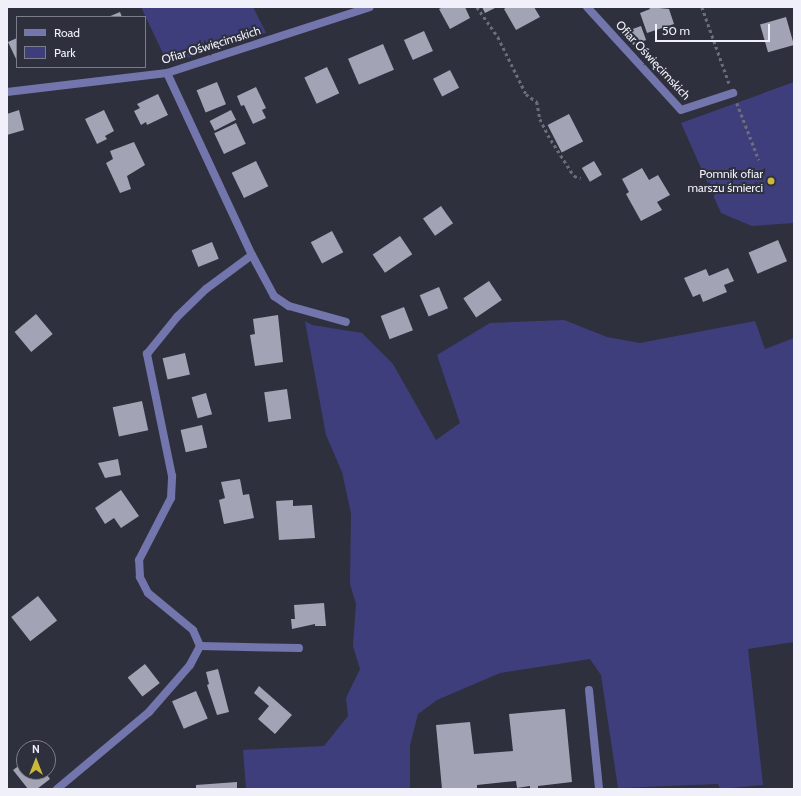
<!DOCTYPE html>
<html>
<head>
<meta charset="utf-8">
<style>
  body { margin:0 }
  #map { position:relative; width:801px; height:796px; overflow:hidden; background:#2f303e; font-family:Cabin,sans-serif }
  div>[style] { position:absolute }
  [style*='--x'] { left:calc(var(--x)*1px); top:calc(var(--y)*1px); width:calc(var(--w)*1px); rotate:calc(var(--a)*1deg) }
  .green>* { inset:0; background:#3f3e7c }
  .building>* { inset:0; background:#a2a3b5; transform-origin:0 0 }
  .path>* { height:2.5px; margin-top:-1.25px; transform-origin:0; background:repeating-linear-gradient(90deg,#6c6d7a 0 3px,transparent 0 6px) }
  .lane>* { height:8px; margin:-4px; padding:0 4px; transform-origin:4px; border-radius:4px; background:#7375ad }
  .street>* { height:8px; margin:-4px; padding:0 4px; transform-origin:4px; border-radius:4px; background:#7375ad }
  .dots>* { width:11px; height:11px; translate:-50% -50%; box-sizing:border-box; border:2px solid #2f303e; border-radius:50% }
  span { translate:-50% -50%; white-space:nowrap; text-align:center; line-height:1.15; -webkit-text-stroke:4px #2f303e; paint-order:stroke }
  .street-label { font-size:12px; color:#eff0f9 }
  .poi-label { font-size:12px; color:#eff0f9 }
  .right { translate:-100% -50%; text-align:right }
  .frame { position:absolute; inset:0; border:8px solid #eff0f9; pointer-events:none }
  .legend { position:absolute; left:16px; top:16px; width:130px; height:52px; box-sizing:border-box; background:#2f303e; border:1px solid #7c7d89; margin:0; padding:5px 7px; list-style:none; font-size:12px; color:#eff0f9 }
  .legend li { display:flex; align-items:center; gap:8px; height:20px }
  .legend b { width:20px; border:1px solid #7c7d89 }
  .north { position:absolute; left:16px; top:740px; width:40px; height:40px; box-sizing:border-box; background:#2f303e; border:1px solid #7c7d89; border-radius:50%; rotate:0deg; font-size:11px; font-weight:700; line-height:16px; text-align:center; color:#eff0f9 }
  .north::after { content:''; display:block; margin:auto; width:14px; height:18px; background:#cbba39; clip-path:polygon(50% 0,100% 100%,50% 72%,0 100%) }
  .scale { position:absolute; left:655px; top:24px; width:115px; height:18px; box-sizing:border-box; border:2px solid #eff0f9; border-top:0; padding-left:5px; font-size:12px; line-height:14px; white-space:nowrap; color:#eff0f9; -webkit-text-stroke:3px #2f303e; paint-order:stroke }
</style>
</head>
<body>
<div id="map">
  <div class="green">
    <div style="clip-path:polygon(141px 7px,253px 7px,266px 33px,168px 64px)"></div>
    <div style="clip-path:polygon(794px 82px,794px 223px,752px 226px,721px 213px,681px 123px)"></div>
    <div style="clip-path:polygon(564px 320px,607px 337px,640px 343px,755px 321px,765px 349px,794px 338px,794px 642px,748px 649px,763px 785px,720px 789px,718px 784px,618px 788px,601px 675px,590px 659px,500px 673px,437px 700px,418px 714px,410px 745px,410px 789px,246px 789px,243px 750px,324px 746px,348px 716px,346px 698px,360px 669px,353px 646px,356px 604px,350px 584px,351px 513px,342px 472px,326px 435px,305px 321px,312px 325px,362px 333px,393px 364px,436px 440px,460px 423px,437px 355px,490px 323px)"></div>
  </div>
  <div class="building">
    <div style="clip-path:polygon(443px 7px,465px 7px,470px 18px,450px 29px,439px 9px)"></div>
    <div style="clip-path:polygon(482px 7px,497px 7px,485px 13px)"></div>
    <div style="clip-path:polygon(507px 7px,534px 7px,540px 17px,516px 30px,504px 9px)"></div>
    <div style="clip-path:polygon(649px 7px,669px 9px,674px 24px,647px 33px,640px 13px,650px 9px)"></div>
    <div style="clip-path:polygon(120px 12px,122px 17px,108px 17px)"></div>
    <div style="left:786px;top:17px;width:29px;height:27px;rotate:74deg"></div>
    <div style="left:641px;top:26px;width:15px;height:14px;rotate:70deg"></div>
    <div style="left:424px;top:31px;width:22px;height:22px;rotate:66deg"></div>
    <div style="clip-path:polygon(17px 38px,17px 61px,8px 42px)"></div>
    <div style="left:383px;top:44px;width:28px;height:38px;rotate:67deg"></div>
    <div style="left:327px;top:67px;width:29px;height:25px;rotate:65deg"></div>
    <div style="left:450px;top:70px;width:20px;height:19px;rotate:63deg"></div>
    <div style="left:217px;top:82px;width:24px;height:22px;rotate:68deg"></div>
    <div style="clip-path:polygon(256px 87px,266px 108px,262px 110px,266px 118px,253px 124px,244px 105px,241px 106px,237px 96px)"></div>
    <div style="clip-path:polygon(158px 94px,168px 115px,147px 125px,146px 122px,141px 125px,134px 111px,140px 108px,137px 104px)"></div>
    <div style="clip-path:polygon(19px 110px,24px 130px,7px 135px,7px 114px)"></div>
    <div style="clip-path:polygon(104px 110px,114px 131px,105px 136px,107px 139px,97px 144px,85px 119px)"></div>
    <div style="left:231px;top:110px;width:11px;height:24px;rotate:63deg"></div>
    <div style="left:569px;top:114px;width:31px;height:24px;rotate:63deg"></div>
    <div style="left:236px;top:123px;width:23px;height:24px;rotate:65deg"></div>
    <div style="clip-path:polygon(134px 142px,145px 165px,127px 176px,131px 189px,120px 193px,106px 163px,113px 159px,110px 151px)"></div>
    <div style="left:256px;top:161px;width:28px;height:27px;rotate:64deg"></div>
    <div style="left:594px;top:161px;width:16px;height:14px;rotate:60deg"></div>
    <div style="clip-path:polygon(642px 168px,649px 180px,658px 175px,670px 195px,657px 202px,662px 210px,641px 221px,626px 194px,629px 192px,622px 179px)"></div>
    <div style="left:441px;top:206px;width:21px;height:22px;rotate:55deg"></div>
    <div style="left:332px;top:231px;width:24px;height:24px;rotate:62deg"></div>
    <div style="left:400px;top:236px;width:22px;height:33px;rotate:56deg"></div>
    <div style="left:778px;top:240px;width:23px;height:32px;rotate:67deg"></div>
    <div style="left:212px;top:242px;width:18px;height:22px;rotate:68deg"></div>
    <div style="clip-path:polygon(728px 268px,734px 281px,724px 285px,727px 292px,703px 302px,700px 294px,693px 297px,684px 278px,706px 269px,709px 276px)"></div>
    <div style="left:489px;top:281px;width:23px;height:31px;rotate:56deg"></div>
    <div style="left:439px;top:287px;width:23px;height:21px;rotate:67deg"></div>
    <div style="left:404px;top:307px;width:25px;height:25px;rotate:69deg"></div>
    <div style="left:36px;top:314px;width:26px;height:28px;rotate:50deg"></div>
    <div style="clip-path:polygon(278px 315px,283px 362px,255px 366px,250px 335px,255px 334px,253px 319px)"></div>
    <div style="left:185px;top:353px;width:22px;height:23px;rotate:77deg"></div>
    <div style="left:287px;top:389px;width:30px;height:23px;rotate:82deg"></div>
    <div style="left:206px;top:393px;width:22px;height:15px;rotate:74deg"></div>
    <div style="left:142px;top:401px;width:30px;height:30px;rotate:78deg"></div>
    <div style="left:202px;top:425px;width:23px;height:22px;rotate:77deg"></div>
    <div style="clip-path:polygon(118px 459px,121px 475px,105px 478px,98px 463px)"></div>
    <div style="clip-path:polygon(240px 479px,243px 495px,249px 494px,254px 518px,224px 524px,219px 500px,225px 498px,221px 482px)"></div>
    <div style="clip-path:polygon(121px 490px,139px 516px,121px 528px,114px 518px,105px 524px,95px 508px)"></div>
    <div style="clip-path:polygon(293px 500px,293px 506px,312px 505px,315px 538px,279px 540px,276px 501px)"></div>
    <div style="left:38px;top:596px;width:31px;height:34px;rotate:52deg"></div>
    <div style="clip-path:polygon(324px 603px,326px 626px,315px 626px,315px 624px,292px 629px,291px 619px,295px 619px,294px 605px)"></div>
    <div style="left:145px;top:664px;width:24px;height:22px;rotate:52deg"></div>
    <div style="clip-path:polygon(218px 669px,229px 712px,217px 715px,207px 685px,209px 684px,206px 672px)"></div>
    <div style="clip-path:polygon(259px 686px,292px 715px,275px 734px,258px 719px,269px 706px,254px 693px)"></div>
    <div style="left:196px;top:691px;width:30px;height:26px;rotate:67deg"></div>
    <div style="clip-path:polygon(565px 709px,572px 782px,538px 786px,538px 789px,530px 789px,530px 786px,517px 788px,516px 781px,477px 785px,477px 789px,442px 789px,436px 725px,470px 722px,474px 754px,513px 751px,509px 714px)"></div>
    <div style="clip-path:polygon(24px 762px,24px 772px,45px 772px,50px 779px,37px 789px,28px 789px,13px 770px)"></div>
    <div style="clip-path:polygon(237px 782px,237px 789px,196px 789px,196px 785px)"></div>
  </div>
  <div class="path">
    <div style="--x:477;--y:7;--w:37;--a:55"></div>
    <div style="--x:498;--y:37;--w:64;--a:63.8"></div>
    <div style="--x:526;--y:94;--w:14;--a:36"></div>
    <div style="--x:537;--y:102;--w:17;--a:80"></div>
    <div style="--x:540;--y:119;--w:18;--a:63"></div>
    <div style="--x:548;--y:135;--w:49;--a:57.6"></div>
    <div style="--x:574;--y:176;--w:7;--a:16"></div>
    <div style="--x:702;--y:7;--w:81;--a:70.4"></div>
    <div style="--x:737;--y:103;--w:61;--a:68.9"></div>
  </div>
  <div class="lane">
    <div style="--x:200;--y:646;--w:17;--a:-114"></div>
    <div style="--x:193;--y:630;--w:58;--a:-140.6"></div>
    <div style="--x:148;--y:593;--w:18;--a:-117"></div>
    <div style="--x:140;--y:577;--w:17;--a:-93"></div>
    <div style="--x:139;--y:560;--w:70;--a:-62.7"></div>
    <div style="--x:171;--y:498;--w:22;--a:-87"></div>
    <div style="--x:172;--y:476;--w:125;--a:-101.6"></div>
    <div style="--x:147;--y:354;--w:48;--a:-51"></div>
    <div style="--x:177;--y:317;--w:40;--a:-44"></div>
    <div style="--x:206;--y:289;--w:57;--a:-36.5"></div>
    <div style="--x:589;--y:690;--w:100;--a:84.2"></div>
    <div style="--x:57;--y:789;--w:120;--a:-39.9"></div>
    <div style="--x:149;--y:712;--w:62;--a:-48.9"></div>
    <div style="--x:190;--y:665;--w:21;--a:-62"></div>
    <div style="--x:200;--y:646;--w:99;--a:1.2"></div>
  </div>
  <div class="street">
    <div style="--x:587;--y:7;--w:139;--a:47.6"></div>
    <div style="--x:681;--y:110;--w:55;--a:-18.1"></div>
    <div style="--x:167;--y:73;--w:201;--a:65"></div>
    <div style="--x:252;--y:255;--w:47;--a:61.8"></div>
    <div style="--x:274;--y:296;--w:18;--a:34"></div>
    <div style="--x:289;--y:306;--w:59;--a:15.7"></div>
    <div style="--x:7;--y:92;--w:161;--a:-6.8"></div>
    <div style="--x:167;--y:73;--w:213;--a:-18"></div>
  </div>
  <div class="dots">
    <div style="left:771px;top:181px;background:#cbba39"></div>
  </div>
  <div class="street-label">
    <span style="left:211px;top:45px;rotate:-17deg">Ofiar Oświęcimskich</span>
    <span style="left:653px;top:60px;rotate:47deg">Ofiar Oświęcimskich</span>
  </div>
  <div class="poi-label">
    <span class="right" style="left:763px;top:181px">Pomnik ofiar<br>marszu śmierci</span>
  </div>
  <div class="frame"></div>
  <ul class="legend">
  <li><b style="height:5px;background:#7375ad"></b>Road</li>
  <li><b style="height:11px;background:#3f3e7c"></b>Park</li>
  </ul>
  <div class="north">N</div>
  <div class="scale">50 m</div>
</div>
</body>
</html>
